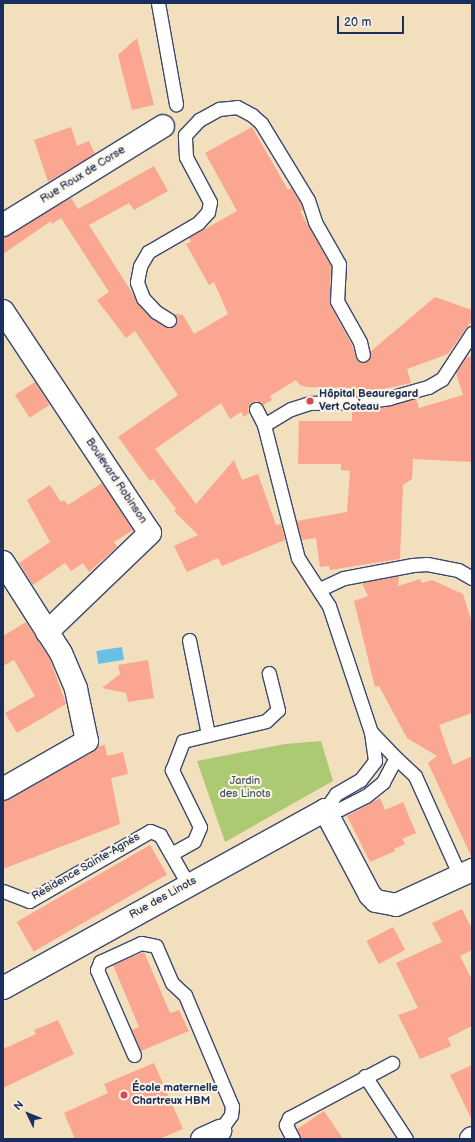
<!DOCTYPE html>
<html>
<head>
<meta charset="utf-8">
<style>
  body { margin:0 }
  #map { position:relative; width:475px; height:1142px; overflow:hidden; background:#f1dfbe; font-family:"Balsamiq Sans",sans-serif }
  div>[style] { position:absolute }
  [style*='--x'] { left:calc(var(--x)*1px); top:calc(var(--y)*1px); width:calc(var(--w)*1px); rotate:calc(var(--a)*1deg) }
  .green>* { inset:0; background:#acca71 }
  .water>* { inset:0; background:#68c0e6; transform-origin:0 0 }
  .building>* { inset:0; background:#faa690; transform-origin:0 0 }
  .roads { filter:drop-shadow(1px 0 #3b496c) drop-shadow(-1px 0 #3b496c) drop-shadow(0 1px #3b496c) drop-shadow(0 -1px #3b496c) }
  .service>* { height:13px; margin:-6.5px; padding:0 6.5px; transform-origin:6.5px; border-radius:6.5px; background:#fff }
  .minor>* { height:22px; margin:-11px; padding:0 11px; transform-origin:11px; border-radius:11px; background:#fff }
  .dots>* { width:11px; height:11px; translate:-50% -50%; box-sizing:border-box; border:2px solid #fcf5e5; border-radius:50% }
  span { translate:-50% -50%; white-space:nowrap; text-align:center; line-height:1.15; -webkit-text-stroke:4px #fcf5e5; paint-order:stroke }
  .street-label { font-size:11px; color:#1b2f5e }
  .poi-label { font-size:11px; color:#1b2f5e; font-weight:700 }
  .left { translate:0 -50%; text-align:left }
  .park-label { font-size:11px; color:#3f5663 }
  .frame { position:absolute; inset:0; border:4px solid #1b2f5e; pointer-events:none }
  .north { position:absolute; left:8px; top:1094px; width:40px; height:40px; -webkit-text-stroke:3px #fcf5e5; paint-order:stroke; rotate:313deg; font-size:11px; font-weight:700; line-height:16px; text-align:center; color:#1b2f5e }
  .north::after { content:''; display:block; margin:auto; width:14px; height:18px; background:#1b2f5e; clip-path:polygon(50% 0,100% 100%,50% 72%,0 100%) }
  .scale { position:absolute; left:337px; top:16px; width:67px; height:18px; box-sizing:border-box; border:2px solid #1b2f5e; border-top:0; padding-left:5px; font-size:12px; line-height:14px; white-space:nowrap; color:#1b2f5e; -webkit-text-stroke:3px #fcf5e5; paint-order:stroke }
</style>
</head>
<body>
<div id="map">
  <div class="green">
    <div style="clip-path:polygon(321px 741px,333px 781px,225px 842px,197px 761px,285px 744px)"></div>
  </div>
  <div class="water">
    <div style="left:122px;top:647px;width:13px;height:26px;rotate:81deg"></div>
  </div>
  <div class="building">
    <div style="clip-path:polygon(137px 38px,154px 105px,132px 110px,118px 55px)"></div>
    <div style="clip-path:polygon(71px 127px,77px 146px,89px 141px,95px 154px,48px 182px,34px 140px)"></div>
    <div style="clip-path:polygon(252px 127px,288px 190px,291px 188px,301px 203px,303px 210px,300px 211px,331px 266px,330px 305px,352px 345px,357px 361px,368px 361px,370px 352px,435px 297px,472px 310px,472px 320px,448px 354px,407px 369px,411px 383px,365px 393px,359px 398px,352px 394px,352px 388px,307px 387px,300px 385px,296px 380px,270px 396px,272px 400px,263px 405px,257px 401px,252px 402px,248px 408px,249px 413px,244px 417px,241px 412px,230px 419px,221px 403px,155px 449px,196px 504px,234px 460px,242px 480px,258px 474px,276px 525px,281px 524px,285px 540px,222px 566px,218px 558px,187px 572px,174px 546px,198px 535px,174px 511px,176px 509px,153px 479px,150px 481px,118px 437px,178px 395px,135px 331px,126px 338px,97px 300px,109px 292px,61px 218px,52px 224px,51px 221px,3px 254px,3px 237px,71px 198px,78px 209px,154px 166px,168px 191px,134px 210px,129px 203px,89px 225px,143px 310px,168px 328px,176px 324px,174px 314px,183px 315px,194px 334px,228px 314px,214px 282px,209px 285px,186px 244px,191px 242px,189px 238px,237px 211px,205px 153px)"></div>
    <div style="clip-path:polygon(472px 356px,472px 462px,413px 459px,412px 479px,403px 485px,400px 559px,330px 570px,329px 566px,320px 567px,316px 538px,302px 540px,297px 521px,347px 512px,350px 471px,341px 470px,341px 464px,298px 464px,299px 421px,352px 421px,352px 410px,359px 405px,367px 409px,416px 399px,419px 408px,463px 395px,456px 373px,465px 358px)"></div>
    <div style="left:35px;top:382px;width:27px;height:24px;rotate:57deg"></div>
    <div style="clip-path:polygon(102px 483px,133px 530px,114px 542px,117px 547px,89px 572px,83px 563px,71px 571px,65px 563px,33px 585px,19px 563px,50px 542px,27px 500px,50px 485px,61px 502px,64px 500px,68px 505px)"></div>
    <div style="clip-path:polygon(399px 576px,398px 586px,420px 579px,422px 583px,432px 580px,463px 594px,472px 623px,472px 713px,439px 725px,453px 765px,472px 756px,472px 858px,428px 763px,437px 756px,407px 738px,379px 686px,375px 687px,354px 601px,368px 596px,362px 583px)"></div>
    <div style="clip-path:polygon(26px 622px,50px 659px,66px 704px,17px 733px,5px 713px,35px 696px,14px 660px,3px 666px,3px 636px)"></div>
    <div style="clip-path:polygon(148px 660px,154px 698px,128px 702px,126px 693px,102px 688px,120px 674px,118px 665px)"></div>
    <div style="clip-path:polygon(105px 745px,107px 756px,123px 752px,128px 774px,111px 778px,120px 824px,3px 869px,3px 801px,93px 752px,98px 746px)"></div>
    <div style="clip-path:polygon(380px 798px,385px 810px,403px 802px,416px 833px,402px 839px,405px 844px,394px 849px,395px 851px,370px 862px,347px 816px)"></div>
    <div style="left:150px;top:845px;width:34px;height:154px;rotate:60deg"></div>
    <div style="clip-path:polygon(462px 909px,472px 929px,472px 950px,460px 956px,472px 980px,472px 1026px,448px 1038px,451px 1046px,420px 1059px,398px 1015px,418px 1008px,396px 963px,442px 942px,432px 923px)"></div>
    <div style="left:393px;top:927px;width:26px;height:30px;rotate:62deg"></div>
    <div style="clip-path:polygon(144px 952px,170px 1013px,179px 1010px,189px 1031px,141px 1051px,132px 1030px,139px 1027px,113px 965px)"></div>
    <div style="clip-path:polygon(58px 1020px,74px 1054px,3px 1088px,3px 1049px,36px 1034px,34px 1030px)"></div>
    <div style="clip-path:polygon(154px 1063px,183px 1129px,159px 1139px,75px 1139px,64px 1113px,108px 1093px,104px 1084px)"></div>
    <div style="clip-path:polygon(472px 1065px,472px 1120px,450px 1075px)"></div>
    <div style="clip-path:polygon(324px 1111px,343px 1139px,301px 1139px,297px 1129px)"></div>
  </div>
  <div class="roads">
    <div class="service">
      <div style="--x:158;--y:3;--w:103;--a:79.9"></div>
      <div style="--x:169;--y:320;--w:15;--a:-148"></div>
      <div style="--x:156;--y:312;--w:19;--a:-133"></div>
      <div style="--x:143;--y:298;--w:17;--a:-111"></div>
      <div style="--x:137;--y:282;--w:16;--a:-79"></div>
      <div style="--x:140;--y:266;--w:16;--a:-60"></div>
      <div style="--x:148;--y:252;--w:58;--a:-30.1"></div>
      <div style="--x:198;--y:223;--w:15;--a:-48"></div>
      <div style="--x:208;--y:212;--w:10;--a:-79"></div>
      <div style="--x:210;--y:202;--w:51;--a:-118.1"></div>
      <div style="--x:186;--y:157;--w:22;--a:-93"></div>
      <div style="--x:185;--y:135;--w:21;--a:-47"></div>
      <div style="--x:199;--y:120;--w:23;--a:-29"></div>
      <div style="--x:219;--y:109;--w:18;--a:-6"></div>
      <div style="--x:237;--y:107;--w:17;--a:28"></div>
      <div style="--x:252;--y:115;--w:12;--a:42"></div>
      <div style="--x:261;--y:123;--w:90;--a:58.6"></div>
      <div style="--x:308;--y:200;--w:23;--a:72"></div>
      <div style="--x:315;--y:222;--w:48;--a:60.3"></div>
      <div style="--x:339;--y:264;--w:37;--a:93"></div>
      <div style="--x:337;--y:301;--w:47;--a:60.7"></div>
      <div style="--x:360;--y:342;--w:13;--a:77"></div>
      <div style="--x:366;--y:401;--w:23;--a:-7"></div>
      <div style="--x:389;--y:398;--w:41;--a:-15.8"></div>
      <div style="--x:428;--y:387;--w:16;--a:-30"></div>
      <div style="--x:442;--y:379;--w:55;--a:-56.9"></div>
      <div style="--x:256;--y:409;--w:18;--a:63"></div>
      <div style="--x:264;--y:425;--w:137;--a:75.7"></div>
      <div style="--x:298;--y:558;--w:57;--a:57.1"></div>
      <div style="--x:329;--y:606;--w:133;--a:71.6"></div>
      <div style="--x:371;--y:732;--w:29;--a:82"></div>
      <div style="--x:375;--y:761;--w:24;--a:128"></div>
      <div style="--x:360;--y:780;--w:28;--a:150"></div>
      <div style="--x:336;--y:794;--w:19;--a:125"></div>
      <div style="--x:264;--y:425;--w:31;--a:-31"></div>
      <div style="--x:291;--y:409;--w:20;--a:-18"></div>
      <div style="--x:310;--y:403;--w:42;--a:-1.4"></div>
      <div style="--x:320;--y:589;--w:26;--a:-25"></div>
      <div style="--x:344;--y:578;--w:70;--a:-10.7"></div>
      <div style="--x:413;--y:565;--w:14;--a:-4"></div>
      <div style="--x:427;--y:564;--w:32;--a:11"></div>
      <div style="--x:458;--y:570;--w:16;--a:30"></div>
      <div style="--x:189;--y:640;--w:96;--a:78.6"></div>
      <div style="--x:396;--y:758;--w:26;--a:43"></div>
      <div style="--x:415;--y:776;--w:110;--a:65.8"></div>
      <div style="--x:325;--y:810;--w:15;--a:-4"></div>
      <div style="--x:340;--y:809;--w:29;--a:-27"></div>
      <div style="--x:366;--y:796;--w:22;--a:-39"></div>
      <div style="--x:383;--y:782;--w:27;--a:-62"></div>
      <div style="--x:396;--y:758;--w:36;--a:-134"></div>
      <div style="--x:171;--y:854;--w:26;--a:-29"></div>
      <div style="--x:194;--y:841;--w:15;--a:-67"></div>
      <div style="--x:200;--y:827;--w:64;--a:-116.2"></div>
      <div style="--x:172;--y:770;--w:31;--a:-69"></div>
      <div style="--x:183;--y:741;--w:85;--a:-13.5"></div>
      <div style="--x:266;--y:721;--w:16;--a:-43"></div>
      <div style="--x:278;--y:710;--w:38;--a:-104"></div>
      <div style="--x:3;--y:891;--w:28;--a:21"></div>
      <div style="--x:29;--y:901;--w:140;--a:-30"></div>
      <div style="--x:150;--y:831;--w:11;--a:22"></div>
      <div style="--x:160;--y:835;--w:56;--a:60.3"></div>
      <div style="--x:134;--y:1055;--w:93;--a:-113.5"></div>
      <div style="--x:97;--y:970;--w:9;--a:-69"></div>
      <div style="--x:100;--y:962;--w:45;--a:-24.9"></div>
      <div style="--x:141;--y:943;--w:15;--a:11"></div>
      <div style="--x:156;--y:946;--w:40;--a:66.6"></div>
      <div style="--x:172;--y:983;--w:18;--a:43"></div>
      <div style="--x:185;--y:995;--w:121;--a:67.1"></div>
      <div style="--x:232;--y:1106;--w:9;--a:96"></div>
      <div style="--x:231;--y:1115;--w:19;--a:125"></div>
      <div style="--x:365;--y:1076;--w:75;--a:56.9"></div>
      <div style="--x:293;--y:1139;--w:16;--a:-117"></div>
      <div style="--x:286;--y:1125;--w:8;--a:-67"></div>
      <div style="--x:289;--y:1118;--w:117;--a:-28.1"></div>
    </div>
    <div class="minor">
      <div style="--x:3;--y:225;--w:188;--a:-31.7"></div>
      <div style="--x:3;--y:311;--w:266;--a:56.5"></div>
      <div style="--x:150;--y:533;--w:143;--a:136.1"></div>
      <div style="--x:3;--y:562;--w:108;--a:57.5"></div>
      <div style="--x:61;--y:653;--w:39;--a:67"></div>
      <div style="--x:76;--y:689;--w:53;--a:78.1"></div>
      <div style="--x:87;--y:741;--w:97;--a:150.3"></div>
      <div style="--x:3;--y:988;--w:368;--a:-28.9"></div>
      <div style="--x:325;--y:810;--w:96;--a:62.1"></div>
      <div style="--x:370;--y:895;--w:8;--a:45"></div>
      <div style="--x:376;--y:901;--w:20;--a:11"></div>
      <div style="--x:396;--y:905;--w:84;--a:-24.7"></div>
      <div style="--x:202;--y:1139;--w:20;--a:-24"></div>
      <div style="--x:471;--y:1139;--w:1;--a:-45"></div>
    </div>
  </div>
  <div class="dots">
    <div style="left:310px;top:401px;background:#d1495b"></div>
    <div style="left:124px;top:1095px;background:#d1495b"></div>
  </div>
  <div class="street-label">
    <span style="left:83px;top:175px;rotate:-32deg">Rue Roux de Corse</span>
    <span style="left:116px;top:481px;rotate:56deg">Boulevard Robinson</span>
    <span style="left:86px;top:867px;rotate:-30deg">Résidence Sainte-Agnès</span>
    <span style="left:163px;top:898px;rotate:-29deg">Rue des Linots</span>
  </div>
  <div class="poi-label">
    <span class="left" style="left:319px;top:401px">Hôpital Beauregard<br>Vert Coteau</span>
    <span class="left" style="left:132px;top:1095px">École maternelle<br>Chartreux HBM</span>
  </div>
  <div class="park-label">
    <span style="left:245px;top:788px">Jardin<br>des Linots</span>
  </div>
  <div class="frame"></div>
  <div class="north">N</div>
  <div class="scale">20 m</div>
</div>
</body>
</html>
